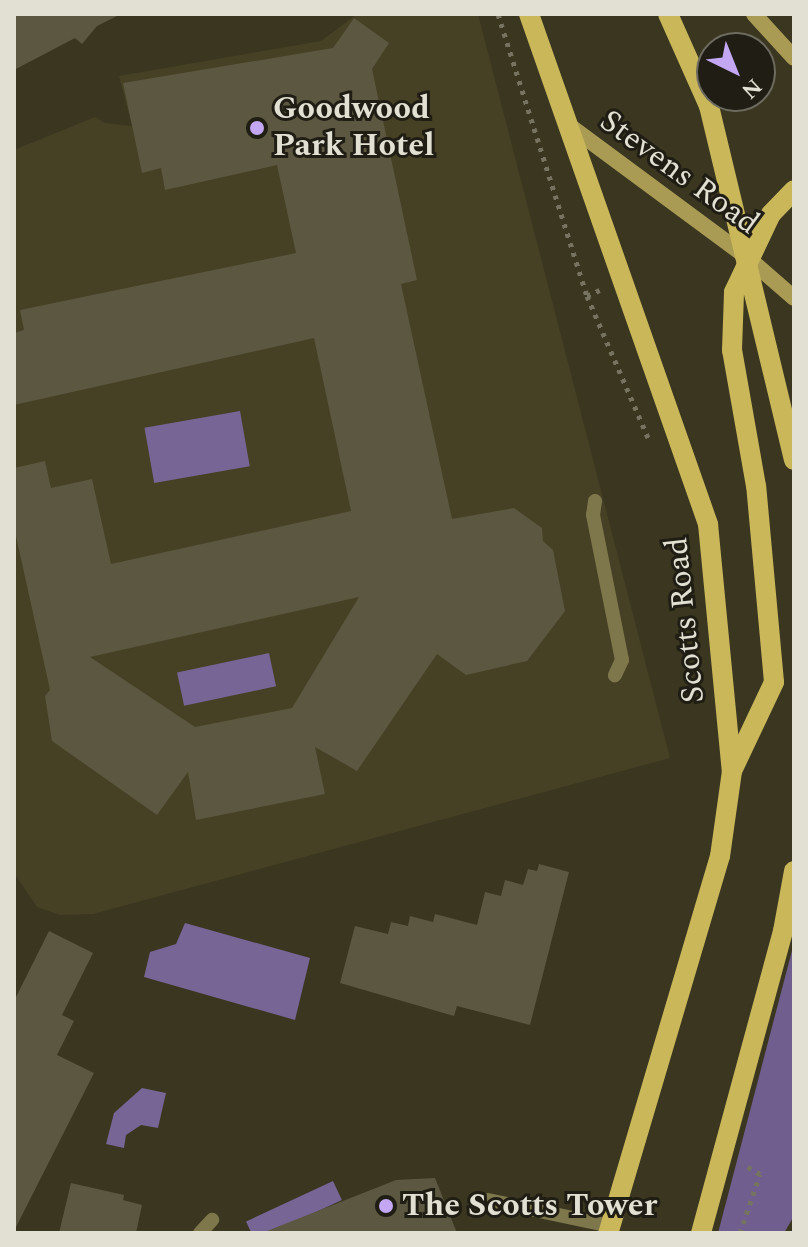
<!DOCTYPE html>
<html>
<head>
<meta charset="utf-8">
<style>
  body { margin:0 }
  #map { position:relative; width:808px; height:1247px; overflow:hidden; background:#3a3620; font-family:Spectral,serif }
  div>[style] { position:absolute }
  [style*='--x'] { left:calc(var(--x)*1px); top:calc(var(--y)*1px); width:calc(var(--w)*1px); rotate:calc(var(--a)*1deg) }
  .built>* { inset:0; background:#464025 }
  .forest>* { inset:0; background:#705e8e }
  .water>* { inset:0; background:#776596; transform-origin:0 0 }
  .building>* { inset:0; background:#5b5740 }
  .path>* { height:5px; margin-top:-2.5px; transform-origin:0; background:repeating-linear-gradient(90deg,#767360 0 4px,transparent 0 10px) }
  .lane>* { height:14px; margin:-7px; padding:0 7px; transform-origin:7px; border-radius:7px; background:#7f774c }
  .secondary>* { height:16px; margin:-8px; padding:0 8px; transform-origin:8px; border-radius:8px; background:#a99b54 }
  .primary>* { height:20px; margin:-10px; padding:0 10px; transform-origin:10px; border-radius:10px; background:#c9b759 }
  .dots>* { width:22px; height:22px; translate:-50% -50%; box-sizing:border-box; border:4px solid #1f1d14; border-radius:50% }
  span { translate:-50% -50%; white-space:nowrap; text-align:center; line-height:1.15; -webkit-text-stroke:6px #1f1d14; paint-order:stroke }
  .poi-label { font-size:32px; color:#e2e0d3; font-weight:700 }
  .left { translate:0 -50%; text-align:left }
  .street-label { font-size:32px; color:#e2e0d3 }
  .frame { position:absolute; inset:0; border:16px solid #e2e0d3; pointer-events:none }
  .north { position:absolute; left:696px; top:32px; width:80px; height:80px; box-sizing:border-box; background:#1f1d14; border:2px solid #6d6b60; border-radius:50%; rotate:137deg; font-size:22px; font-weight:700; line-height:32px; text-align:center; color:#e2e0d3 }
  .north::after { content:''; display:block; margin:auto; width:28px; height:36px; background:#c3a7f2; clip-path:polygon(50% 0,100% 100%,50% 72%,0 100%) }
</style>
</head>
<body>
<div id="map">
  <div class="built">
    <div style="clip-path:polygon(357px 14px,478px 14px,670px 758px,93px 914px,60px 915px,37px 907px,14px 873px,14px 150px,95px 117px,105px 123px,132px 126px,119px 76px,321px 41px)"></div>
  </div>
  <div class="forest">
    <div style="clip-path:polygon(794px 943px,794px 1216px,784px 1233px,718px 1233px)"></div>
  </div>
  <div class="water">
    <div style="left:240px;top:411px;width:56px;height:97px;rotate:80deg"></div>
    <div style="left:269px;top:653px;width:34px;height:94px;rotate:78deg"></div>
    <div style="clip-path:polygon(185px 923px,310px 958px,295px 1020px,144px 977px,150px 952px,176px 944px)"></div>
    <div style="clip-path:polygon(142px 1088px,166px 1093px,158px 1128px,141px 1125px,126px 1135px,124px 1148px,106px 1144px,114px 1113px)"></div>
    <div style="left:333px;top:1181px;width:21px;height:96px;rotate:65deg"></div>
  </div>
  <div class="building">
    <div style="clip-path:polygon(14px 14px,121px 14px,97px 26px,82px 44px,75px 38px,14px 70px)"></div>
    <div style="clip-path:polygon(evenodd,354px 18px,389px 43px,372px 69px,417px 280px,401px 284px,452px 519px,514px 508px,542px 528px,543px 541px,553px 550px,565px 611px,527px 661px,466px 675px,437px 654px,357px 771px,315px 747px,325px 794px,196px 820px,188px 772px,157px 815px,52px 741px,45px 696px,50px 690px,14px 527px,14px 468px,45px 461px,51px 488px,92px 479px,111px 564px,351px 511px,314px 338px,14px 405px,14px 333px,24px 330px,20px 310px,296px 253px,277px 165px,165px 190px,161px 168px,142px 173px,123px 83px,333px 48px,354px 18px,359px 597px,292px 708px,195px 727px,90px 657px,359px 597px)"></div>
    <div style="clip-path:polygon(539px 864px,569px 872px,530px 1025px,457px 1006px,454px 1016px,340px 983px,355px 926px,388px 934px,391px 922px,408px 926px,410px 916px,433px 922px,435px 914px,477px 925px,485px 892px,501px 896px,505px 880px,523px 885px,528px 869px,537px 871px)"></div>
    <div style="clip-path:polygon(49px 931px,93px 953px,62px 1015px,74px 1021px,57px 1055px,94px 1073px,14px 1231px,14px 1001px)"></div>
    <div style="clip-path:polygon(435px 1178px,457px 1233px,262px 1233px,396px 1180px)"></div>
    <div style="clip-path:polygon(71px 1183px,124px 1195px,123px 1200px,142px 1205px,136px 1233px,59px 1233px)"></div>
  </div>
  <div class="path">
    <div style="--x:498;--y:14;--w:296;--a:72.5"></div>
    <div style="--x:587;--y:296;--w:14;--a:-25"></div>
    <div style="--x:587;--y:296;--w:159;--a:66.7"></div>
    <div style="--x:740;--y:1233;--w:62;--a:-71.3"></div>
    <div style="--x:760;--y:1174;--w:20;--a:-150"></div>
  </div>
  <div class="lane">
    <div style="--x:595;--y:501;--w:14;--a:98"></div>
    <div style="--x:593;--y:515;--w:148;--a:78.7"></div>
    <div style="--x:622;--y:660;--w:17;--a:115"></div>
    <div style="--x:488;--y:1200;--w:125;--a:12"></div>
    <div style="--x:200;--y:1233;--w:18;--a:-47"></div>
  </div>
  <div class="secondary">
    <div style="--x:754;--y:14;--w:59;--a:47.7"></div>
    <div style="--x:567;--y:124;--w:224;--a:36.5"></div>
    <div style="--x:747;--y:257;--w:62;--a:41.1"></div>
  </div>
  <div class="primary">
    <div style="--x:529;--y:14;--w:541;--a:70.66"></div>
    <div style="--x:708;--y:524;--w:248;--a:84.5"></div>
    <div style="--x:732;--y:771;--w:86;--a:98"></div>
    <div style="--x:720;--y:856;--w:393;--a:106.5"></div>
    <div style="--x:668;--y:14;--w:101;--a:66"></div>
    <div style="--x:709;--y:106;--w:364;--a:76.5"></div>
    <div style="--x:732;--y:771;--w:98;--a:-64.7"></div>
    <div style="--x:774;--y:682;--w:197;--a:-95.2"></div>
    <div style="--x:756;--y:486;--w:138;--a:-100"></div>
    <div style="--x:732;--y:350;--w:58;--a:-88"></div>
    <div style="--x:734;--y:292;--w:86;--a:-64.6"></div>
    <div style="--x:771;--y:214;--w:33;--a:-46"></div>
    <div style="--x:701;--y:1233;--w:313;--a:-74.8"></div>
    <div style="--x:783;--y:931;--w:61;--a:-79.6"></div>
  </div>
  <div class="dots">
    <div style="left:257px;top:128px;background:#c3a7f2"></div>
    <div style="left:386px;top:1206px;background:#c3a7f2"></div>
  </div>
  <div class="poi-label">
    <span class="left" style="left:273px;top:128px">Goodwood<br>Park Hotel</span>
    <span class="left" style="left:402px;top:1206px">The Scotts Tower</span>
  </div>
  <div class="street-label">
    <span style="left:679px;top:173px;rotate:36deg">Stevens Road</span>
    <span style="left:686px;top:620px;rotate:-96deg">Scotts Road</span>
  </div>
  <div class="frame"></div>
  <div class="north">N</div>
</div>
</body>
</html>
